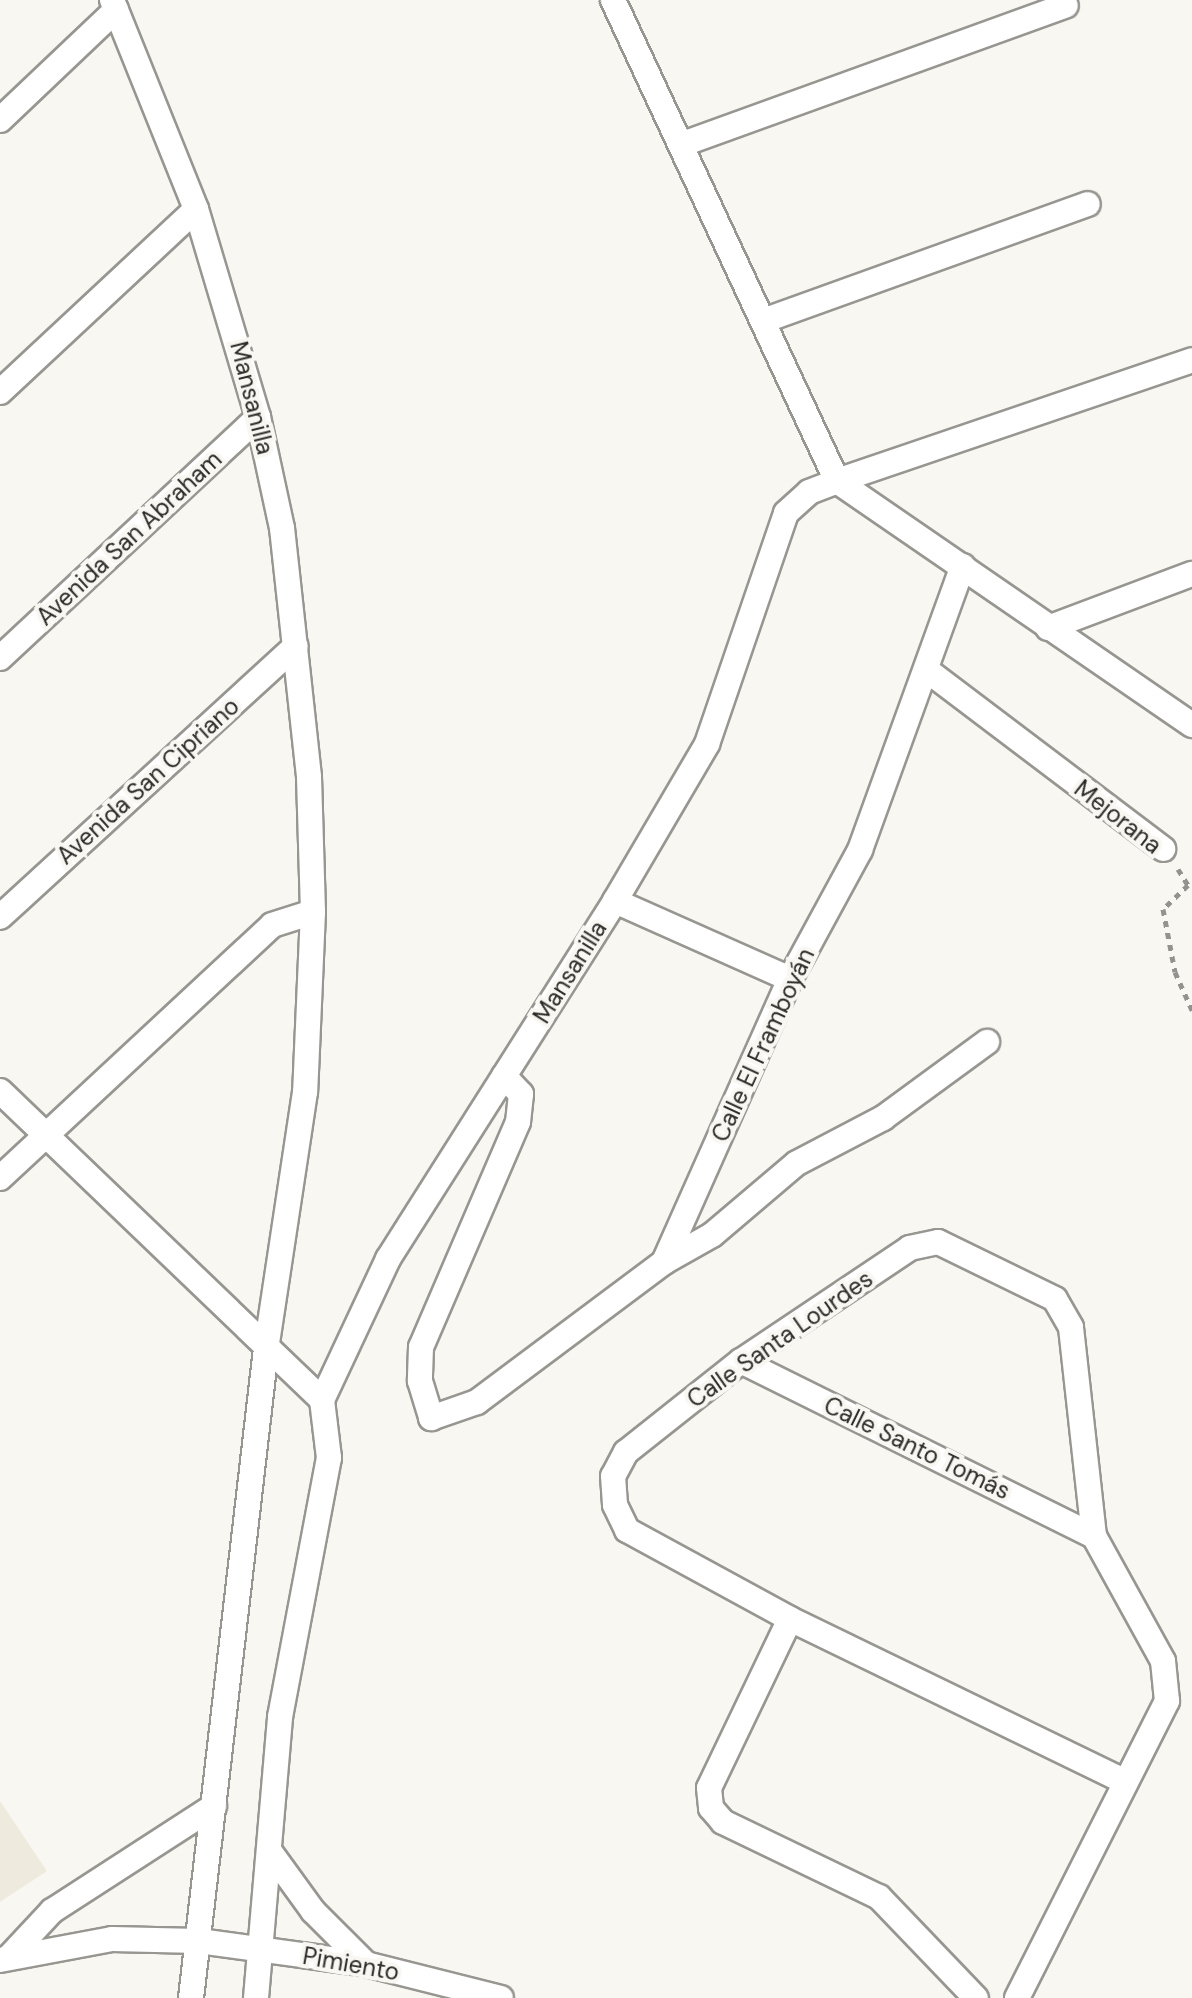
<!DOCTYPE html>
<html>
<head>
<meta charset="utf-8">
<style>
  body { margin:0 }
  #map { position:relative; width:1192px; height:1998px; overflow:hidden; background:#f9f7f2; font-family:"DM Sans",sans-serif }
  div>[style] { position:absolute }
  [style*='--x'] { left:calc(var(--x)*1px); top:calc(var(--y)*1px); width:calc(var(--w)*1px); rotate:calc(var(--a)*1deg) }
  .built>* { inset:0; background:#eeebde }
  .path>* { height:5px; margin-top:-2.5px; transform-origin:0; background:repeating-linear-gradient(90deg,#93928e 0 6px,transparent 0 12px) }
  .roads { filter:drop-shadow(2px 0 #979691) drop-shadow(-2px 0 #979691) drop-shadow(0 2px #979691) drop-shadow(0 -2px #979691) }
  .minor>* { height:24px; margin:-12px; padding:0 12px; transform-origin:12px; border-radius:12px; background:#fff }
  span { translate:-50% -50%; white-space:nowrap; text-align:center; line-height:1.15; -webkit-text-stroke:8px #f9f7f2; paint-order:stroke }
  .street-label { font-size:24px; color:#2b2a28 }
</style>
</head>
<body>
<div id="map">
  <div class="built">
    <div style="clip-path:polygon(0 1801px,47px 1871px,0 1902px)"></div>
  </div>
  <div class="path">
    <div style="--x:1178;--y:869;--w:19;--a:58"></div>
    <div style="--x:1188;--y:885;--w:35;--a:136"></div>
    <div style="--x:1163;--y:909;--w:64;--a:79.2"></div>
    <div style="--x:1175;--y:972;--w:42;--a:65.9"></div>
  </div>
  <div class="roads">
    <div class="minor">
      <div style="--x:112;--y:0;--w:225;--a:68.1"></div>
      <div style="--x:196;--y:209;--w:217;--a:73.4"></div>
      <div style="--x:258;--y:417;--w:114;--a:77.8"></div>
      <div style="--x:282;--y:528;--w:250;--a:83.8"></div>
      <div style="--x:309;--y:777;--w:135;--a:88.3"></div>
      <div style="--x:313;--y:912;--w:180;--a:92.5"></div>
      <div style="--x:305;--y:1092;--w:260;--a:98.6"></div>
      <div style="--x:266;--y:1349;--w:653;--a:96.59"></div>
      <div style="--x:613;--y:0;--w:531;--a:65.03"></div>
      <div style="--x:837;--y:481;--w:431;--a:34.5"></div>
      <div style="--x:0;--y:120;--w:160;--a:-43.5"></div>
      <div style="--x:683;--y:144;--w:407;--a:-19.9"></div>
      <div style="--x:763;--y:321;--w:345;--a:-19.8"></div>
      <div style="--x:0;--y:392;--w:268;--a:-43"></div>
      <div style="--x:1048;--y:628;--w:154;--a:-20.6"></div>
      <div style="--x:0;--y:658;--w:353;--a:-43"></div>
      <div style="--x:928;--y:671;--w:295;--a:37.1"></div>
      <div style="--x:615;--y:901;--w:192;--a:24"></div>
      <div style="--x:0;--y:917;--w:401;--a:-42.5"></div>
      <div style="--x:504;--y:1076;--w:25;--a:47"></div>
      <div style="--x:521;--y:1094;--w:28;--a:96"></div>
      <div style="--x:518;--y:1122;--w:245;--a:113.3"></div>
      <div style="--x:421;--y:1347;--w:34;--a:92"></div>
      <div style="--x:420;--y:1381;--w:39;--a:73"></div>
      <div style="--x:431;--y:1418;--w:49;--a:-19.2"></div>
      <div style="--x:477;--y:1402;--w:234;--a:-36.8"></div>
      <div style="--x:664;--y:1262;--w:55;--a:-29.4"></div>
      <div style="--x:712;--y:1235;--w:111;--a:-40.3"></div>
      <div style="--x:797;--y:1163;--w:97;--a:-27.6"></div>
      <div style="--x:883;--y:1118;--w:129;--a:-36.2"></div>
      <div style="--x:0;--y:1091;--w:446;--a:43.8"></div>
      <div style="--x:0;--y:1178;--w:371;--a:-42.9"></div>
      <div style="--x:272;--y:925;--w:43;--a:-17.6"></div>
      <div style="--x:664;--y:1262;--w:310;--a:-66"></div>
      <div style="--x:790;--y:979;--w:147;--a:-61.5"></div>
      <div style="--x:860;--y:850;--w:302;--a:-70.1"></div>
      <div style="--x:741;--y:1361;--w:394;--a:26.4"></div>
      <div style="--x:322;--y:1400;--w:156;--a:-64.9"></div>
      <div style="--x:388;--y:1259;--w:424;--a:-57.6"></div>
      <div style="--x:615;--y:901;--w:182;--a:-59.6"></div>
      <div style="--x:707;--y:744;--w:244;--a:-71.1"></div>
      <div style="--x:786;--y:513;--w:31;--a:-42"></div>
      <div style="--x:809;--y:492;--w:30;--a:-21"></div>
      <div style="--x:837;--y:481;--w:375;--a:-18.8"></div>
      <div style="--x:790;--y:1619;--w:187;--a:115.6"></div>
      <div style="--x:709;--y:1788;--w:20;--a:84"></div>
      <div style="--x:711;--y:1808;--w:18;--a:49"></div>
      <div style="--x:723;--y:1822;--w:173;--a:25.7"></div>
      <div style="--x:879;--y:1897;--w:140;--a:46.2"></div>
      <div style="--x:271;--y:1853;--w:72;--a:54.1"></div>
      <div style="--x:313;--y:1911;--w:75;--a:45"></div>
      <div style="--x:10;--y:1956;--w:62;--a:-47"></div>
      <div style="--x:52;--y:1911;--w:193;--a:-32.9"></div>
      <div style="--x:0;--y:1960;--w:114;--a:-10.6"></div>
      <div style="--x:112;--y:1939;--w:87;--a:1.3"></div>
      <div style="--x:199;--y:1941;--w:169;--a:7.8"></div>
      <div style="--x:366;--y:1964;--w:139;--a:14.1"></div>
      <div style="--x:256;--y:1998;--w:282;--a:-85.1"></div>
      <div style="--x:280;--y:1717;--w:264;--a:-79.3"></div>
      <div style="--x:329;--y:1458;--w:58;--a:-96.9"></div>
      <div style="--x:1017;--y:1998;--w:333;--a:-63.2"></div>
      <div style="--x:1167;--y:1701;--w:40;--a:-95.7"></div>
      <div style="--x:1163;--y:1661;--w:143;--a:-118.9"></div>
      <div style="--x:1094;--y:1536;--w:210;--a:-96.3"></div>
      <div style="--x:1071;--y:1327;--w:32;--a:-120"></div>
      <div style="--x:1055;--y:1299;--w:130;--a:-154"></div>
      <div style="--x:938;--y:1242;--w:29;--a:168"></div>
      <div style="--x:910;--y:1248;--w:203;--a:146.2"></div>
      <div style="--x:741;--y:1361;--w:147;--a:141.6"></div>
      <div style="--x:626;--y:1452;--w:27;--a:118"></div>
      <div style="--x:613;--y:1476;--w:29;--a:86"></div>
      <div style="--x:615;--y:1505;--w:28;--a:64"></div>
      <div style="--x:627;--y:1530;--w:186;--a:28.6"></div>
      <div style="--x:790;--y:1619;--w:373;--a:25.9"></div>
    </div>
  </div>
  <div class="street-label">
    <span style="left:252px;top:398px;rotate:76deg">Mansanilla</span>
    <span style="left:129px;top:538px;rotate:-43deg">Avenida San Abraham</span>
    <span style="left:148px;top:781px;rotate:-42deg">Avenida San Cipriano</span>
    <span style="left:1118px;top:817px;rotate:38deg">Mejorana</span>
    <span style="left:570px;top:972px;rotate:-58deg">Mansanilla</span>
    <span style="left:763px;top:1045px;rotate:-65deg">Calle El Framboyán</span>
    <span style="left:780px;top:1339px;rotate:-35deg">Calle Santa Lourdes</span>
    <span style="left:917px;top:1448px;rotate:26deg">Calle Santo Tomás</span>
    <span style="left:351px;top:1964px;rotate:10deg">Pimiento</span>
  </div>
</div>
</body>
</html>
